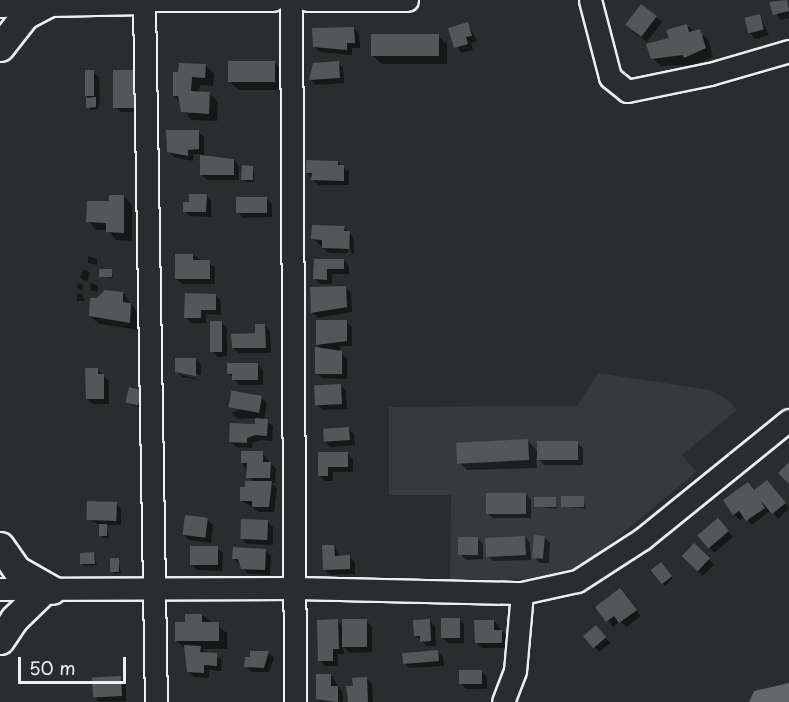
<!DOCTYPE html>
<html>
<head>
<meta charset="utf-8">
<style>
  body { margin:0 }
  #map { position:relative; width:789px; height:702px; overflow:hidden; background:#2a2d2e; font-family:"Playpen Sans",sans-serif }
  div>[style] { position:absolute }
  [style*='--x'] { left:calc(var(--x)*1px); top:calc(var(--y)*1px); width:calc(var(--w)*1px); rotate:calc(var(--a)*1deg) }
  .built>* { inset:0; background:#363a3b }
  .water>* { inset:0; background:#63686b }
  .shadow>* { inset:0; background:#0007; transform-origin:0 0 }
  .building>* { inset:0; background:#535759; transform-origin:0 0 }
  .roads { filter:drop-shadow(2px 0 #e8f1f8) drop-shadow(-2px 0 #e8f1f8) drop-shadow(0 2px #e8f1f8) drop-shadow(0 -2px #e8f1f8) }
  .minor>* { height:21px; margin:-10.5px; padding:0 10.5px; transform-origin:10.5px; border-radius:10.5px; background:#2a2d2e }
  .major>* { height:27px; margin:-13.5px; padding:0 13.5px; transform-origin:13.5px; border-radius:13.5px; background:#2a2d2e }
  span { translate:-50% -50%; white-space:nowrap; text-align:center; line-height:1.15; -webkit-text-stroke:4.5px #2a2d2e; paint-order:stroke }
  .scale { position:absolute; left:18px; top:657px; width:108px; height:27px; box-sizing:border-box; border:3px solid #e8f1f8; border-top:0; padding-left:8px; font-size:18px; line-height:21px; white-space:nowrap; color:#e8f1f8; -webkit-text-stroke:4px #2a2d2e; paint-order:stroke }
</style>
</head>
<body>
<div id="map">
  <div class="built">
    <div style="clip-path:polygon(598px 373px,710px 390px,728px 400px,737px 410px,682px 455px,696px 472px,577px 571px,524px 579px,450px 580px,451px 495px,389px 495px,389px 407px,577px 406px)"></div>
  </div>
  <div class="water">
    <div style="clip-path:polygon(789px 683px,789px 702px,749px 702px,754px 691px)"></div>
  </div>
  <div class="shadow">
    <div style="clip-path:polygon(787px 0,789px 18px,780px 20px,771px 3px)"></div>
    <div style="clip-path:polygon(642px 6px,662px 22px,647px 42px,632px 31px)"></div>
    <div style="clip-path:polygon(760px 15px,769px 35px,755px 39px,750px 33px)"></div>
    <div style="clip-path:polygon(468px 24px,477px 41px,471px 43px,473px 50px,461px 53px,450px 29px)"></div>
    <div style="clip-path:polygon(687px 26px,708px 39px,713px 57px,693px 65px,661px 66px,652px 58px)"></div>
    <div style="clip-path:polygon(354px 28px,359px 34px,360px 48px,352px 48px,352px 55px,320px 52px,314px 46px)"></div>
    <div style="clip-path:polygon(438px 36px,447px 44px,447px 64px,382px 64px,373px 56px)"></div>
    <div style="clip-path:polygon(274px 62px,283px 71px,283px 90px,239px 90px,230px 82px)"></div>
    <div style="clip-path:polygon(338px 63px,343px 68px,344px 83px,316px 85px,310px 79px)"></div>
    <div style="clip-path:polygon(205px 65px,214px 74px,213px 86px,200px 85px,199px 93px,209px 93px,218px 102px,217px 121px,191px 120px,174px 95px,175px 74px)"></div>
    <div style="clip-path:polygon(114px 71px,141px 112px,121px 112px,115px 107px)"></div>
    <div style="clip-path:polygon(93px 72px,99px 77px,100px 101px,98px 109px,90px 110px,87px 96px)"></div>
    <div style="clip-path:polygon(198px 132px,204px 137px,204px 157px,234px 160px,239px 166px,239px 180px,207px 180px,201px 174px,201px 154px,193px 154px,193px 161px,174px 157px,168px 151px)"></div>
    <div style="clip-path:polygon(338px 162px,349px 172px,349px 185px,318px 185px,307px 173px)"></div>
    <div style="clip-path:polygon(253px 167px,255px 182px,245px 182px,243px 179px)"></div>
    <div style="clip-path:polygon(124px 196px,132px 205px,132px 241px,116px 240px,108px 230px,96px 230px,88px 221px)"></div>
    <div style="clip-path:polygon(206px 196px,211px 201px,211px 217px,190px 216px,184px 211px)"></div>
    <div style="clip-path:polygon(266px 198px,272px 204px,272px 217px,243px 218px,238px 212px)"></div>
    <div style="clip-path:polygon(344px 227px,354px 238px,354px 254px,351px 253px,348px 233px,348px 253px,329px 253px,313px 239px)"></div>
    <div style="clip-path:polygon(192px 255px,215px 267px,215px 284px,182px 284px,176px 279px)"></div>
    <div style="clip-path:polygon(88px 256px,97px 259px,97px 265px,88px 263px)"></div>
    <div style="clip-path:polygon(315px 260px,344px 260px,349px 266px,349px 274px,332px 274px,332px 284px,320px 284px,315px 279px)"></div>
    <div style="clip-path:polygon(83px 269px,90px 273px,87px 282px,80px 278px)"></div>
    <div style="clip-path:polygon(111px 270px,113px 278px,100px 276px)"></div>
    <div style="clip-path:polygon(78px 283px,83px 285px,82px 291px,77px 288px)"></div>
    <div style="clip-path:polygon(91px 283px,98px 286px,98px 292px,90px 290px)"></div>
    <div style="clip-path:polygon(346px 288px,351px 293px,352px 312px,318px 318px,313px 313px,312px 289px)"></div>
    <div style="clip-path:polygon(123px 293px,138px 313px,138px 330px,99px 324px,90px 316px,97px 299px)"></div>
    <div style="clip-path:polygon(77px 294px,82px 294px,85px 301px,77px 301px)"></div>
    <div style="clip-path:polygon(216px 295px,221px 301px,221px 315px,206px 314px,206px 323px,191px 323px,186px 317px)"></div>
    <div style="clip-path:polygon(221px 322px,227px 328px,227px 356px,218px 357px,212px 351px)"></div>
    <div style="clip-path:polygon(346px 322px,352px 327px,352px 346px,340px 346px,340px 353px,347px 358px,347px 379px,322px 378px,316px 373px,321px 349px,317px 344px)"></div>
    <div style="clip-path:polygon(265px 325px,270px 331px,271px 353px,239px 353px,233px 348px)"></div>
    <div style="clip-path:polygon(196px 359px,201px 365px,201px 375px,180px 371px,180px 374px,201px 380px,182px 377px,177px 371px)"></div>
    <div style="clip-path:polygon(258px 365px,263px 370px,263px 385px,239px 385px,228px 373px)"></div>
    <div style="clip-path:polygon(98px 370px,109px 381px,109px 404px,93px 404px,87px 399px)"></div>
    <div style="clip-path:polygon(340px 385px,346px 391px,347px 409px,323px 410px,317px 405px)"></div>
    <div style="clip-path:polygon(141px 392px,141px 408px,127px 403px)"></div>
    <div style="clip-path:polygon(262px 398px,267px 403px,264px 420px,273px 426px,272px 441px,261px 440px,252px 443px,252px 448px,236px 447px,230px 441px,256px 426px,256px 418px,238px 419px,232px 413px)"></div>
    <div style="clip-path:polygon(348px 428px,354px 434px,355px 445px,330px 447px,325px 441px)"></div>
    <div style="clip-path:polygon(528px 441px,538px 451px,577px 443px,583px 448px,583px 465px,544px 465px,536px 457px,537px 468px,467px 470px,458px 461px)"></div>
    <div style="clip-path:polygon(262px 453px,276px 469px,275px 483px,271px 483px,277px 488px,274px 512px,259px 512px,242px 501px,254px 483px,242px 463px)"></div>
    <div style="clip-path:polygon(347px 453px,353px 459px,353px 472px,333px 472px,333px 481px,325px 481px,320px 476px,319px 454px)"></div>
    <div style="clip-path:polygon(773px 487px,789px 508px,778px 519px,771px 510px,752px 525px,745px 516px,740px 520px,734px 514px,755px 491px)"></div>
    <div style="clip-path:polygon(526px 494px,531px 500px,531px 518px,493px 518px,487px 513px)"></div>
    <div style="clip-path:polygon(583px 498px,586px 509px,563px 506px)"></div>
    <div style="clip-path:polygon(555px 499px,557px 509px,535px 506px)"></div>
    <div style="clip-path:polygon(116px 503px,121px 509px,121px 525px,106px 525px,109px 538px,103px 538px,100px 525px,88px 519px)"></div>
    <div style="clip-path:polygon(208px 520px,213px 525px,211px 543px,189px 540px,183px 534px)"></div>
    <div style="clip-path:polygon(268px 522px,273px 527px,273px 545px,247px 544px,242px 538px)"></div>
    <div style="clip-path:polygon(724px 526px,733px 537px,714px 553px,699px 535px)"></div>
    <div style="clip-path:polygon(525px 537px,530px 543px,531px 560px,493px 561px,487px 555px)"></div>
    <div style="clip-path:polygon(544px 537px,550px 543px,549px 563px,540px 563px,534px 557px)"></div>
    <div style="clip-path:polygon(477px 538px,483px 544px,483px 559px,466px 560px,460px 554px)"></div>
    <div style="left:694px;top:545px;width:28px;height:16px;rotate:45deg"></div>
    <div style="clip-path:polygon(334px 546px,340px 557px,349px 557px,355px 562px,355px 574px,330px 575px,324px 569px)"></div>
    <div style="clip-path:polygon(217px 548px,223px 553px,222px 571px,197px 570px,192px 565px)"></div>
    <div style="clip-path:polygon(265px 550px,271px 556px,270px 575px,248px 574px,234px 559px)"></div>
    <div style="clip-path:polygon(94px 554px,97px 565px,84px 566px,82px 564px)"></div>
    <div style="clip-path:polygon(118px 560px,121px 573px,115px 574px,112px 571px)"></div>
    <div style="left:661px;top:564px;width:19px;height:11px;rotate:51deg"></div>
    <div style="clip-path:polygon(626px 595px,641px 616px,626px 627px,620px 621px,613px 627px,597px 607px)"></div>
    <div style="clip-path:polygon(202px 615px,227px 633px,227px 649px,201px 649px,222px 660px,221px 671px,209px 670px,209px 678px,194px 677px,189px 672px,185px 649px,176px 640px,187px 623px)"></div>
    <div style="clip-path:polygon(459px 619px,464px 625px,464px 643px,448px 643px,442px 637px)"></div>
    <div style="clip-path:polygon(429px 620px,435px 626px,436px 646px,427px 646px,416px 636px)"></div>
    <div style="clip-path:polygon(337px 621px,344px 628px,366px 621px,372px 626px,372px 652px,350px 653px,343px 646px,344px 654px,338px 654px,338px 666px,325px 666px,320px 660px)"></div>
    <div style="clip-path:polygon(494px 621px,507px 637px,507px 648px,482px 648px,476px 643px)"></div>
    <div style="clip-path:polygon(601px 632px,610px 643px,599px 652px,585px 636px)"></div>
    <div style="clip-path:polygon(438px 652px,443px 657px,444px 666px,409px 668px,404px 662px)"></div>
    <div style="clip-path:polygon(252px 653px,269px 653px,274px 658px,269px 672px,251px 672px,246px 666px)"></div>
    <div style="clip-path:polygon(481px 671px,487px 677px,487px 689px,466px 689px,461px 683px)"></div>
    <div style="clip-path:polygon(331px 675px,343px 693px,343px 702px,318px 699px)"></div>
    <div style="clip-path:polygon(120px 678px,126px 683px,126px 701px,100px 702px,94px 696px)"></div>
    <div style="clip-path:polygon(366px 678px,372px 684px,373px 702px,349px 702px,354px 687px)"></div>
  </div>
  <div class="building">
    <div style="clip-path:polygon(787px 0,789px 11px,773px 15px,769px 2px)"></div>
    <div style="left:641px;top:4px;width:20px;height:26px;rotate:37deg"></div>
    <div style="left:760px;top:14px;width:16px;height:16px;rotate:76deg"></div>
    <div style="clip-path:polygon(468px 22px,472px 36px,466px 37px,468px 44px,454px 48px,448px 28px)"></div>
    <div style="clip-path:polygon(687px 24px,689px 32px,700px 29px,706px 48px,684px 58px,683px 55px,651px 59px,646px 44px,669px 38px,666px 30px)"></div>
    <div style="clip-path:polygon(354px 27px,355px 43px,347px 43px,347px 50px,313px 47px,312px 28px)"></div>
    <div style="left:439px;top:34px;width:22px;height:68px;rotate:90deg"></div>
    <div style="left:228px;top:61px;width:47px;height:21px"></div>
    <div style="clip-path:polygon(339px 61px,340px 78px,309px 80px,313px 63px)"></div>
    <div style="clip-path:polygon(179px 63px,206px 64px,205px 78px,192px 77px,191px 91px,210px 92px,209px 114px,181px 112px,178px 96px,173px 96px,173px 72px,178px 72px)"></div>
    <div style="left:85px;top:70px;width:9px;height:26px"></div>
    <div style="left:113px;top:70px;width:22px;height:38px"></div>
    <div style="clip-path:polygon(96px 97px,96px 107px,86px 108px,86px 98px)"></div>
    <div style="clip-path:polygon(166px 130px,199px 130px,199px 149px,188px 150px,188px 156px,167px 152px)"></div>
    <div style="clip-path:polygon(200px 155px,234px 159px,234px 175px,200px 175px)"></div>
    <div style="clip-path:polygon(306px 160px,338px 161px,338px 165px,344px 165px,344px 181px,311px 180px,312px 173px,306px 173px)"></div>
    <div style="clip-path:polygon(242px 165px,253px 166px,253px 180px,241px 180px)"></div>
    <div style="clip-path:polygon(189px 194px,207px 194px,206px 212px,183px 212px,183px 202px,189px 202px)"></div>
    <div style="clip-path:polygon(109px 195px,124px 195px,124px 233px,106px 232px,106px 223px,86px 222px,87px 201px,109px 201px)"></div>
    <div style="left:236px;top:197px;width:31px;height:16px"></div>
    <div style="clip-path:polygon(312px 225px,345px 226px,344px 231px,350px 231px,349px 249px,322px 248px,322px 240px,311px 239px)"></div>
    <div style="clip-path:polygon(175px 254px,193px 254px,193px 260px,210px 260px,210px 279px,175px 279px)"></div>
    <div style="clip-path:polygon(314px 259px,344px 259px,344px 269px,327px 269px,327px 280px,313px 279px)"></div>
    <div style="left:99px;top:269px;width:13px;height:8px"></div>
    <div style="clip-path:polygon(346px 286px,347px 307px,311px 313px,310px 287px)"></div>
    <div style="clip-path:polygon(105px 290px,123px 292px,123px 302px,131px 303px,130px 323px,89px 316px,90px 298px,97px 298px)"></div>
    <div style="clip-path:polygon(185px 293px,216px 294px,216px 310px,201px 310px,201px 318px,184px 318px)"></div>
    <div style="clip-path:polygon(316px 320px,347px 320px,347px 341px,316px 345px)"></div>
    <div style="left:210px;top:321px;width:12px;height:31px"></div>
    <div style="clip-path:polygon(255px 324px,265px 324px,266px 348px,232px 348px,231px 334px,255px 333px)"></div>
    <div style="clip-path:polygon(315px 347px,342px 351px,342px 374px,315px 374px)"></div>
    <div style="clip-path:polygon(175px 358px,196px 358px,196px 376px,175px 372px)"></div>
    <div style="clip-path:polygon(227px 363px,258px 363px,258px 380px,232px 380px,232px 374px,227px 374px)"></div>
    <div style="clip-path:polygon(85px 368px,98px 368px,98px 374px,104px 374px,104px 399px,86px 399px)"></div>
    <div style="left:341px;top:384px;width:20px;height:27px;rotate:87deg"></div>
    <div style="left:129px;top:387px;width:13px;height:16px;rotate:13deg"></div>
    <div style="left:262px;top:396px;width:17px;height:31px;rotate:100deg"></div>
    <div style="clip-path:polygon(255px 418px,268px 419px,267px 436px,255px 435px,247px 438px,247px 443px,229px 442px,230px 423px,255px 424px)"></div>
    <div style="left:349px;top:427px;width:13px;height:26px;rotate:86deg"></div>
    <div style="left:528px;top:439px;width:21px;height:72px;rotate:87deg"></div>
    <div style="left:537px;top:441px;width:41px;height:19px"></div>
    <div style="clip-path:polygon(241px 451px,263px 451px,263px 462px,271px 462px,270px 478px,246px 478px,247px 463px,241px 463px)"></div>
    <div style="clip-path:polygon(318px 452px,348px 452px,348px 467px,328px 467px,328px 476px,318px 476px)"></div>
    <div style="clip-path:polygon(789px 462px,789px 484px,778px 473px)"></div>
    <div style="clip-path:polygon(767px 480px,786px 503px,772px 514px,760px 500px,765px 508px,746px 521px,739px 511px,733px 515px,723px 500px,748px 482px,754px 490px)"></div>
    <div style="clip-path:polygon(245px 481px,272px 481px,269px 507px,252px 507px,252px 501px,240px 501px,240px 487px,245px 487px)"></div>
    <div style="left:486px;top:493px;width:40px;height:21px"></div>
    <div style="left:561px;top:496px;width:23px;height:11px"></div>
    <div style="left:534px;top:497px;width:22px;height:10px"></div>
    <div style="left:87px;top:501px;width:30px;height:19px;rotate:2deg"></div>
    <div style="left:185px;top:515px;width:23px;height:20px;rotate:7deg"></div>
    <div style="left:718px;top:518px;width:17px;height:27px;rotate:50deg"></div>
    <div style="left:241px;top:519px;width:27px;height:20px;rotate:2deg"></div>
    <div style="left:99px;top:524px;width:8px;height:12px"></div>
    <div style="left:534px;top:535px;width:11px;height:23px;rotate:5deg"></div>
    <div style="left:525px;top:536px;width:19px;height:40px;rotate:87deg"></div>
    <div style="left:458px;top:537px;width:20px;height:18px"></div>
    <div style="left:694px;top:543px;width:22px;height:18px;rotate:43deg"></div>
    <div style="clip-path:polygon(322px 545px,334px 545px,335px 556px,350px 555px,350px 569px,323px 570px)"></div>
    <div style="left:190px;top:546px;width:28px;height:19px"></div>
    <div style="clip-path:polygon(233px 547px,266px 549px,265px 570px,241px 569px,238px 559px,232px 559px)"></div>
    <div style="clip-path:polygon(94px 552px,95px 564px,80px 564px,80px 553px)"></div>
    <div style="left:110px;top:558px;width:9px;height:14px"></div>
    <div style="left:661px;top:562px;width:18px;height:13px;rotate:52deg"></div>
    <div style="clip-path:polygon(620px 588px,637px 610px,619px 623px,614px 616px,606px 622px,595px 607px)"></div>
    <div style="clip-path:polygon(185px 614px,202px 614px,202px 622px,219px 622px,219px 641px,175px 641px,175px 622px,185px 622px)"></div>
    <div style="left:441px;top:618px;width:19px;height:20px"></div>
    <div style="clip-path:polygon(338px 619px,339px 649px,333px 649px,333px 661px,318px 661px,317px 620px)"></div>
    <div style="left:367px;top:619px;width:28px;height:25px;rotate:90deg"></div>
    <div style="clip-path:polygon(430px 619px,431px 641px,420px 642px,420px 636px,414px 636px,413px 620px)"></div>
    <div style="clip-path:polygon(474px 620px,494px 620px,494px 630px,502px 630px,502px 643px,475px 643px)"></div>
    <div style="left:596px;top:625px;width:16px;height:17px;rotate:50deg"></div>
    <div style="clip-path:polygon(184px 645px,201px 646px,200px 652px,217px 653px,217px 666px,204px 665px,204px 673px,187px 672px)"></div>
    <div style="left:438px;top:650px;width:11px;height:36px;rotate:85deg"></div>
    <div style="clip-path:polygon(250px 651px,269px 651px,264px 668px,244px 667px,245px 657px,250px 657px)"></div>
    <div style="left:459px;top:670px;width:23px;height:14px"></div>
    <div style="clip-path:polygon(316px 674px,331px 674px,331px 686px,338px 686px,338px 702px,316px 699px)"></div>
    <div style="left:121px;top:676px;width:20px;height:29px;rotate:87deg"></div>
    <div style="clip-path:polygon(367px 677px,368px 702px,348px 702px,346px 686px,353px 686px,352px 678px)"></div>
  </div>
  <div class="roads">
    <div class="minor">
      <div style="--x:144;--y:0;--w:129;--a:0"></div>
      <div style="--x:291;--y:0;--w:702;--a:89.67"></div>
      <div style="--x:307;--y:0;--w:100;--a:0"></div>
      <div style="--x:590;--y:0;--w:80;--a:75.4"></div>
      <div style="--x:610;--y:77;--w:22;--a:39"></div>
      <div style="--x:627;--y:91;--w:85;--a:-11.6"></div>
      <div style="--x:710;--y:74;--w:82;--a:-16.2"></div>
      <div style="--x:0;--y:6;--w:144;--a:-1.2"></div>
      <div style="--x:144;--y:3;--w:699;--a:89.02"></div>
      <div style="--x:0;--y:589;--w:296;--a:-0.2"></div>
      <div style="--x:296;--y:588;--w:226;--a:1.3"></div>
      <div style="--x:522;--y:593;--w:56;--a:-12.3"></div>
      <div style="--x:577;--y:581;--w:77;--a:-32.9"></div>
      <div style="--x:642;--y:539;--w:189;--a:-39"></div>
      <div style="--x:503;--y:702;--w:33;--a:-69"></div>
      <div style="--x:515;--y:671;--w:78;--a:-84.9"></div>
    </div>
    <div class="major">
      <div style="--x:0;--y:47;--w:41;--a:-52"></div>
      <div style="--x:25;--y:15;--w:26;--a:-28"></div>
      <div style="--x:48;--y:3;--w:6;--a:-149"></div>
      <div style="--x:0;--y:546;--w:29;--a:55"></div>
      <div style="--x:17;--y:570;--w:40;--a:29.7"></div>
      <div style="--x:0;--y:640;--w:25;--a:-56"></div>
      <div style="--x:14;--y:619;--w:42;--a:-44"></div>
    </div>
  </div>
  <div class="scale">50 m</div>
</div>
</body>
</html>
